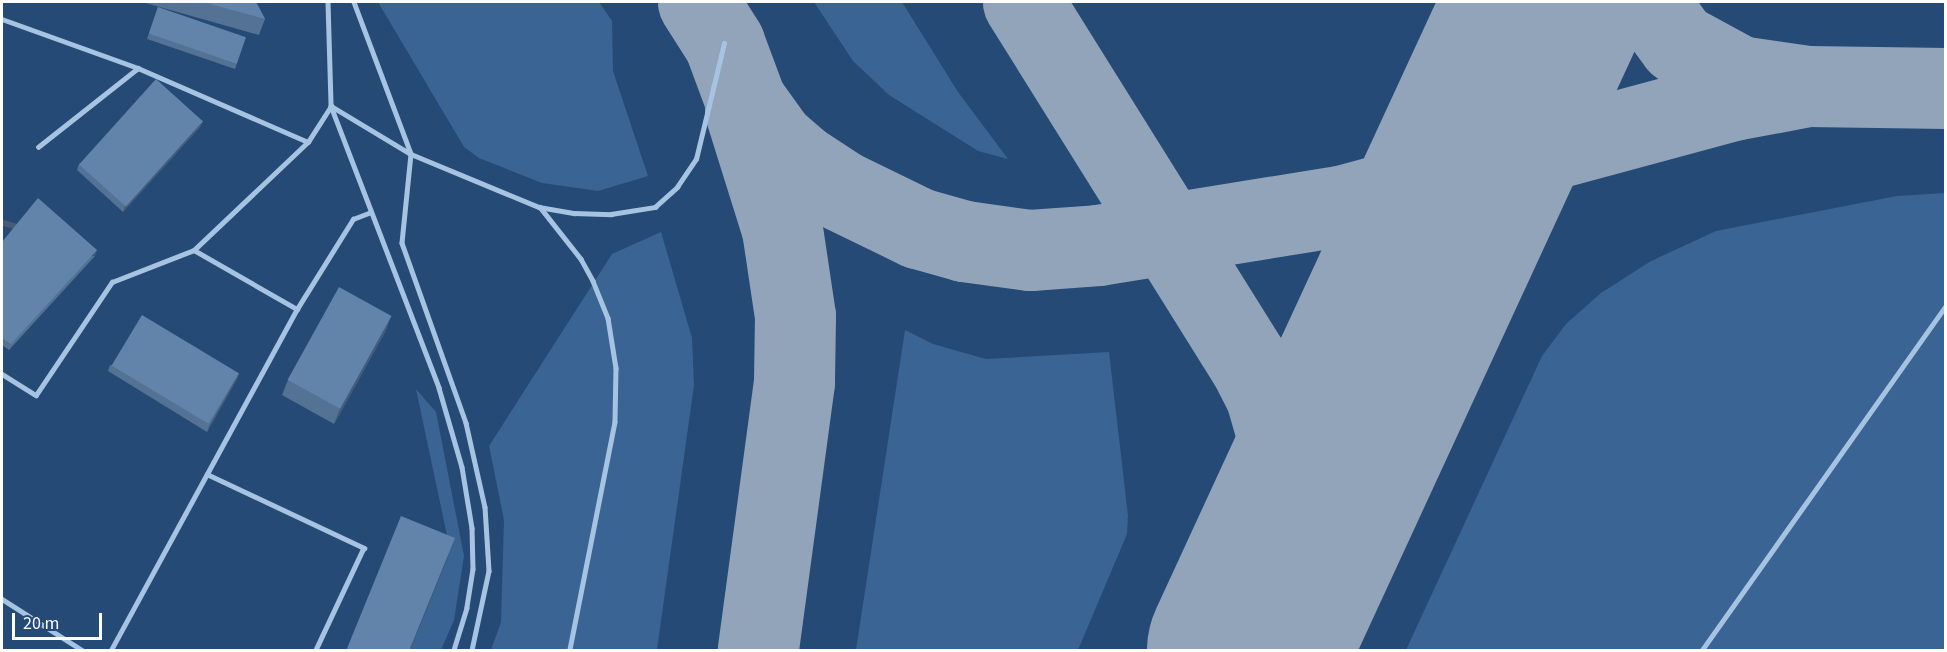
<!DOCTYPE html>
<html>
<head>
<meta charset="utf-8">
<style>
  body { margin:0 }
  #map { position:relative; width:1947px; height:652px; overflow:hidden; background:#264a76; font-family:"Source Sans 3",sans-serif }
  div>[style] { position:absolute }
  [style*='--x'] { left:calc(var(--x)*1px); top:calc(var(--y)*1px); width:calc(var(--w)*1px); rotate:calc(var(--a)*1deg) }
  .green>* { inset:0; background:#3a6493 }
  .taxiway>* { height:81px; margin:-40.5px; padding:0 40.5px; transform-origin:40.5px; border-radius:40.5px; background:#92a4ba }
  .runway>* { height:201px; margin:-100.5px; padding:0 100.5px; transform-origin:100.5px; border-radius:100.5px; background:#92a4ba }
  .lane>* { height:4.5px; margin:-2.25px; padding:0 2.25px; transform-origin:2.25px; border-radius:2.25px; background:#a7c3e2 }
  .wall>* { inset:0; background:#547293 }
  .shaded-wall>* { inset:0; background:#455c78; transform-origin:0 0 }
  .building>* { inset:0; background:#6284ab; transform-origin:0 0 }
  span { translate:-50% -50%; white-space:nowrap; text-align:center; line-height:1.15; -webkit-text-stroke:5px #264a76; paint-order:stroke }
  .frame { position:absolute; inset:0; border:3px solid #fff; pointer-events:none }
  .scale { position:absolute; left:12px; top:613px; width:90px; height:27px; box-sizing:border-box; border:3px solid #fff; border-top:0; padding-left:8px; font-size:18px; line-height:21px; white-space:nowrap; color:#fff; -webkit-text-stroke:4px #264a76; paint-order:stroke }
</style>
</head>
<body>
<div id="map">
  <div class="green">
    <div style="clip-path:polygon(378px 2px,599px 2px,612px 21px,613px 71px,648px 176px,598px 191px,542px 183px,479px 158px,464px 147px)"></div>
    <div style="clip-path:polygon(814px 2px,902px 2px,958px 92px,1008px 159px,978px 151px,889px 95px,853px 61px)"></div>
    <div style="clip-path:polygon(1945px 193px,1945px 650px,1406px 650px,1542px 356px,1566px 324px,1601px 293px,1651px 261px,1716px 231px,1897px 196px)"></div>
    <div style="clip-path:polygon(661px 232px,692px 338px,694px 385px,657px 650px,491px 650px,501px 622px,504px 520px,489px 446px,612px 254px)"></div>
    <div style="clip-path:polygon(905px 330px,933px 344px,986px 359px,1109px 352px,1128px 516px,1127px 534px,1078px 650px,856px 650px)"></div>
    <div style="clip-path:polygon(416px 389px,436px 412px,464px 556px,454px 620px,441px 650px,410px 650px,448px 557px,448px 540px)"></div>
  </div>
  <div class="taxiway">
    <div style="--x:698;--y:2;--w:49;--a:57.6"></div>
    <div style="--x:724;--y:43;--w:63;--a:69.6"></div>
    <div style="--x:746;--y:102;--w:48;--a:54.3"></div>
    <div style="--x:774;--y:141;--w:33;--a:41"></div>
    <div style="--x:799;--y:163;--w:51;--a:33.1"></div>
    <div style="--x:842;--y:191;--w:85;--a:26"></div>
    <div style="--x:918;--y:228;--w:48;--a:15.8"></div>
    <div style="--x:964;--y:241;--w:67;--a:7.8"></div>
    <div style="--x:1030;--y:250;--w:68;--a:-4.2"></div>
    <div style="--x:1098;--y:245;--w:249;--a:-9.2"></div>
    <div style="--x:1344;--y:205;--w:403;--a:-15.1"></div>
    <div style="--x:1733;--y:100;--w:76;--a:-10.6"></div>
    <div style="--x:1023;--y:2;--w:426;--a:58"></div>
    <div style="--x:1249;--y:363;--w:38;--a:63"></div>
    <div style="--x:1266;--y:397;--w:54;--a:73.9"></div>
    <div style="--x:1281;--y:449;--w:54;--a:84.7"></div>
    <div style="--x:1286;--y:503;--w:53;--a:96.5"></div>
    <div style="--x:1280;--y:556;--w:65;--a:106.2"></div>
    <div style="--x:1648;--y:2;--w:51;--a:53.8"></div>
    <div style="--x:1678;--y:43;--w:69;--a:28.4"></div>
    <div style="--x:1739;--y:76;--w:70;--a:8.2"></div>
    <div style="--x:1808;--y:86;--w:138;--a:0.8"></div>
    <div style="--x:745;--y:111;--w:124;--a:72.6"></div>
    <div style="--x:782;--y:229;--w:88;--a:81.5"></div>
    <div style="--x:795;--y:316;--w:66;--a:90.9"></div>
    <div style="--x:794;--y:382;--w:270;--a:97.7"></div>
    <div style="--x:1406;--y:181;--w:76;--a:-37"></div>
    <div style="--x:1467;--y:135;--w:46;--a:-52.1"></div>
    <div style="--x:1495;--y:99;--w:46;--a:-58.4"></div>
  </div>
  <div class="runway">
    <div style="--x:1247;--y:650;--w:714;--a:-65.23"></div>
  </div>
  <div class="lane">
    <div style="--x:328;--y:2;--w:104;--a:88.3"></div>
    <div style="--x:331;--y:106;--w:302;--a:69"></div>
    <div style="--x:439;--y:388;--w:82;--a:73.8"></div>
    <div style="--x:462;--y:467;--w:62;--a:80.7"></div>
    <div style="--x:472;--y:528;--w:41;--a:88.6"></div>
    <div style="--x:473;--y:569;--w:39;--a:99"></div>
    <div style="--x:467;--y:608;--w:44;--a:107.2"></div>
    <div style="--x:354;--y:2;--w:162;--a:69.4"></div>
    <div style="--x:411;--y:154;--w:89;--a:95.8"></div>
    <div style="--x:402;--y:243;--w:191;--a:70.4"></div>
    <div style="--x:466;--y:423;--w:86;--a:77.3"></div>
    <div style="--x:485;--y:507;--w:64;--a:86.4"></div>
    <div style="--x:489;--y:571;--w:81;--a:102.1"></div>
    <div style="--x:2;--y:19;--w:145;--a:19.8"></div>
    <div style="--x:138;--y:68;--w:185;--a:23.5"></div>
    <div style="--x:331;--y:106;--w:93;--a:31"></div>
    <div style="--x:411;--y:154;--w:139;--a:22.5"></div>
    <div style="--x:539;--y:207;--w:36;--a:10"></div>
    <div style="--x:574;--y:213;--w:37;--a:2"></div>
    <div style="--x:611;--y:214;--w:45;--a:-9"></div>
    <div style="--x:655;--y:207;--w:30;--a:-42"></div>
    <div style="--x:677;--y:187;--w:34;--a:-56"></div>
    <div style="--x:696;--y:159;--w:119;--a:-76.4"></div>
    <div style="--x:38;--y:147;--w:127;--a:-38.3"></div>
    <div style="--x:540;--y:207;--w:66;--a:51.7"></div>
    <div style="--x:581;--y:259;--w:25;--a:61"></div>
    <div style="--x:593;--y:281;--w:40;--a:68"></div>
    <div style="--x:608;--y:318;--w:51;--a:80.9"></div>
    <div style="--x:616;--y:368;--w:54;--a:91.1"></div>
    <div style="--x:615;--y:422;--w:232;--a:101.2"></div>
    <div style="--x:194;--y:250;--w:119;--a:29.8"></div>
    <div style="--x:2;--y:374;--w:40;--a:32"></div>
    <div style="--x:36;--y:395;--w:136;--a:-56.1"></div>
    <div style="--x:112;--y:282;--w:88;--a:-21.3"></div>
    <div style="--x:194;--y:250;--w:157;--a:-43.5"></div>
    <div style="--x:308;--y:142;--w:43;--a:-57.4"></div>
    <div style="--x:207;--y:474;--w:174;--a:25.2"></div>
    <div style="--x:364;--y:548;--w:113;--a:115.2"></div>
    <div style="--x:2;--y:599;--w:95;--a:32.5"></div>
    <div style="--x:111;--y:650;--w:388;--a:-61.4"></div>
    <div style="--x:297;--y:309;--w:106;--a:-58.1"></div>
    <div style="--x:353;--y:219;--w:19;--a:-21"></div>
    <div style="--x:1702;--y:650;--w:422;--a:-54.7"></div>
  </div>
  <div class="wall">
    <div style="clip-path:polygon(142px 2px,256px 2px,265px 19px,259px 35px)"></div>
    <div style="clip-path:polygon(158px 7px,237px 63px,235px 69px,147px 39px)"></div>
    <div style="clip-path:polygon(203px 121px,200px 127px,123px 212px,77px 170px,79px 164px)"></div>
    <div style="clip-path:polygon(2px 242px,95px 256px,9px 350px,2px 345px)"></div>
    <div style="clip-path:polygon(391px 316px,385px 332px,334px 424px,282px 395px,288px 380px)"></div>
    <div style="clip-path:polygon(110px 365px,239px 373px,237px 379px,207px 432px,108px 371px)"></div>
  </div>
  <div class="shaded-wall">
    <div style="clip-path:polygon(203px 121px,200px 127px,123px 212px,125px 206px)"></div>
    <div style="left:97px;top:250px;width:6px;height:127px;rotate:108deg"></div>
    <div style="clip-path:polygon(391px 316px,385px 332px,334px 424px,340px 408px)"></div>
    <div style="clip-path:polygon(239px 373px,237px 379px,207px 432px,209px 426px)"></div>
    <div style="clip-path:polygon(455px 538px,448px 557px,410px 651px,409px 651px)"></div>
  </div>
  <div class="building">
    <div style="clip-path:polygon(203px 2px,256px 2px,265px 19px)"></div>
    <div style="left:158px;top:7px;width:93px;height:28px;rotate:19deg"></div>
    <div style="left:156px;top:79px;width:63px;height:115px;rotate:42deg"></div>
    <div style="clip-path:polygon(38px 198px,97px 250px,11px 344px,2px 338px,2px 242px)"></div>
    <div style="left:339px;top:287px;width:60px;height:106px;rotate:29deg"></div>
    <div style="left:142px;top:315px;width:113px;height:59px;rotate:31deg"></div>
    <div style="clip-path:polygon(401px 516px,455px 538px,409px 651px,346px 651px)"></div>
  </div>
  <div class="frame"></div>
  <div class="scale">20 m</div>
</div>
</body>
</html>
